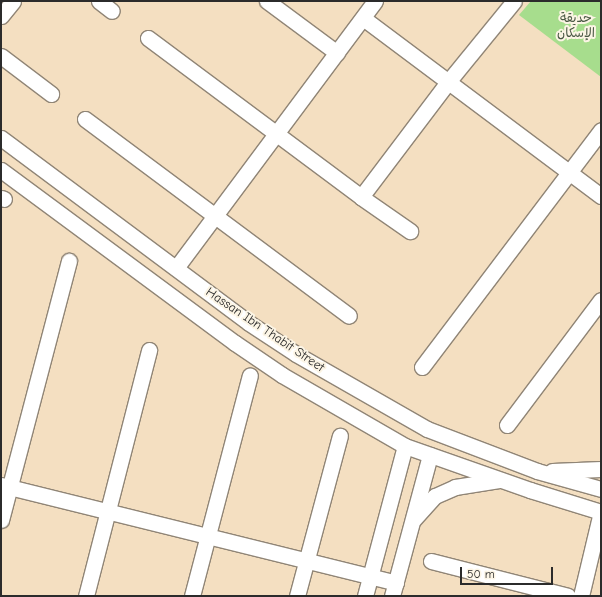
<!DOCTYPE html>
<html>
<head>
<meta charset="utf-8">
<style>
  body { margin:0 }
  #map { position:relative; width:602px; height:597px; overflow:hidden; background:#f4dfc1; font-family:"Comic Neue","Playpen Sans Arabic",sans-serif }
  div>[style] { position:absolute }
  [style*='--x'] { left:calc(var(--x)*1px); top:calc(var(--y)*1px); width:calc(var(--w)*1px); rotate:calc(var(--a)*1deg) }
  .green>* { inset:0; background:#a7dd8d }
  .roads { filter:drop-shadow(1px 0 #908576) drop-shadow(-1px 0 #908576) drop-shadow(0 1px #908576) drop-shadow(0 -1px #908576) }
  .minor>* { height:15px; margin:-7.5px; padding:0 7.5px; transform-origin:7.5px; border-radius:7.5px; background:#fff }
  span { translate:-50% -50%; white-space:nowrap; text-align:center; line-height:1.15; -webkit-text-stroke:4px #fcf5e5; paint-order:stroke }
  .park-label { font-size:13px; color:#4a5844 }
  .street-label { font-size:13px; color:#2b2b2b }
  .frame { position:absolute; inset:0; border:2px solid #2b2b2b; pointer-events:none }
  .scale { position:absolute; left:460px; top:567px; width:93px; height:18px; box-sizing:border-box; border:2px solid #2b2b2b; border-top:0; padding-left:5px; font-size:12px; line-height:14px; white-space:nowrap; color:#2b2b2b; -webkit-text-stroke:3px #fcf5e5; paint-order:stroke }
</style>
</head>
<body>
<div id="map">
  <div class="green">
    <div style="clip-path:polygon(531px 1px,601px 1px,601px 77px,519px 15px)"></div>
  </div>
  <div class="roads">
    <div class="minor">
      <div style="--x:99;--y:1;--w:16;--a:38"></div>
      <div style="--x:267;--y:1;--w:87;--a:36.6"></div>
      <div style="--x:1;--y:16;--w:19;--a:-51"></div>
      <div style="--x:363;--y:18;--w:297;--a:36.8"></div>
      <div style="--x:148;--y:38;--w:266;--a:36.7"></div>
      <div style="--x:361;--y:197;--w:60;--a:34.8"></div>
      <div style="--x:1;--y:56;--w:63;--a:37.2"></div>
      <div style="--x:85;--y:119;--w:329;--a:36.7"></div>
      <div style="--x:1;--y:138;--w:309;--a:36.7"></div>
      <div style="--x:249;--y:323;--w:56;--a:33.4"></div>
      <div style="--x:296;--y:354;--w:151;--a:29.8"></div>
      <div style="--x:427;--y:429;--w:118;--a:20.9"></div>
      <div style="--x:537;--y:471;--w:66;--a:15.7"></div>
      <div style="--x:1;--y:170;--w:291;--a:36.5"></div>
      <div style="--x:235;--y:343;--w:57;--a:34.2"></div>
      <div style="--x:282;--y:375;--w:142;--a:30"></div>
      <div style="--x:405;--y:446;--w:133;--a:19.4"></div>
      <div style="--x:530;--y:490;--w:74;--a:17.2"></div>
      <div style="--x:361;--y:197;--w:144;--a:-52.9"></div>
      <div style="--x:448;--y:82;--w:104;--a:-50.8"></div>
      <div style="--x:1;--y:198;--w:3;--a:18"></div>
      <div style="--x:176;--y:268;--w:333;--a:-53.3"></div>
      <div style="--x:422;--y:367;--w:297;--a:-52.9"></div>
      <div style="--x:507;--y:425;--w:156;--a:-53.1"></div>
      <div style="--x:552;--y:471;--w:49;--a:-2.3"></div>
      <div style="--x:1;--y:485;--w:407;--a:13.9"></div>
      <div style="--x:414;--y:519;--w:31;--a:-48"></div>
      <div style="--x:435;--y:496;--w:22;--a:-24"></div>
      <div style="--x:455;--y:487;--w:46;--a:-8.8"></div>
      <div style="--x:1;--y:520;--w:268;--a:-75.3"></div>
      <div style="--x:431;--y:561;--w:141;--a:14.3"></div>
      <div style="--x:86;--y:596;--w:254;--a:-75.6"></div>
      <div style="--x:192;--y:596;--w:228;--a:-75.3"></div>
      <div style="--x:297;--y:596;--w:166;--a:-75"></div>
      <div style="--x:365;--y:596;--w:155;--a:-75.1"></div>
      <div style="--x:392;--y:596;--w:146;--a:-74.9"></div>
      <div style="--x:581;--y:596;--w:86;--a:-76.6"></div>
    </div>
  </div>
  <div class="park-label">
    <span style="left:576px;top:26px">حديقة<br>الإسكان</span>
  </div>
  <div class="street-label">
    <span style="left:265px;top:330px;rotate:34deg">Hassan Ibn Thabit Street</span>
  </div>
  <div class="frame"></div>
  <div class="scale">50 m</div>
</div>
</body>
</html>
